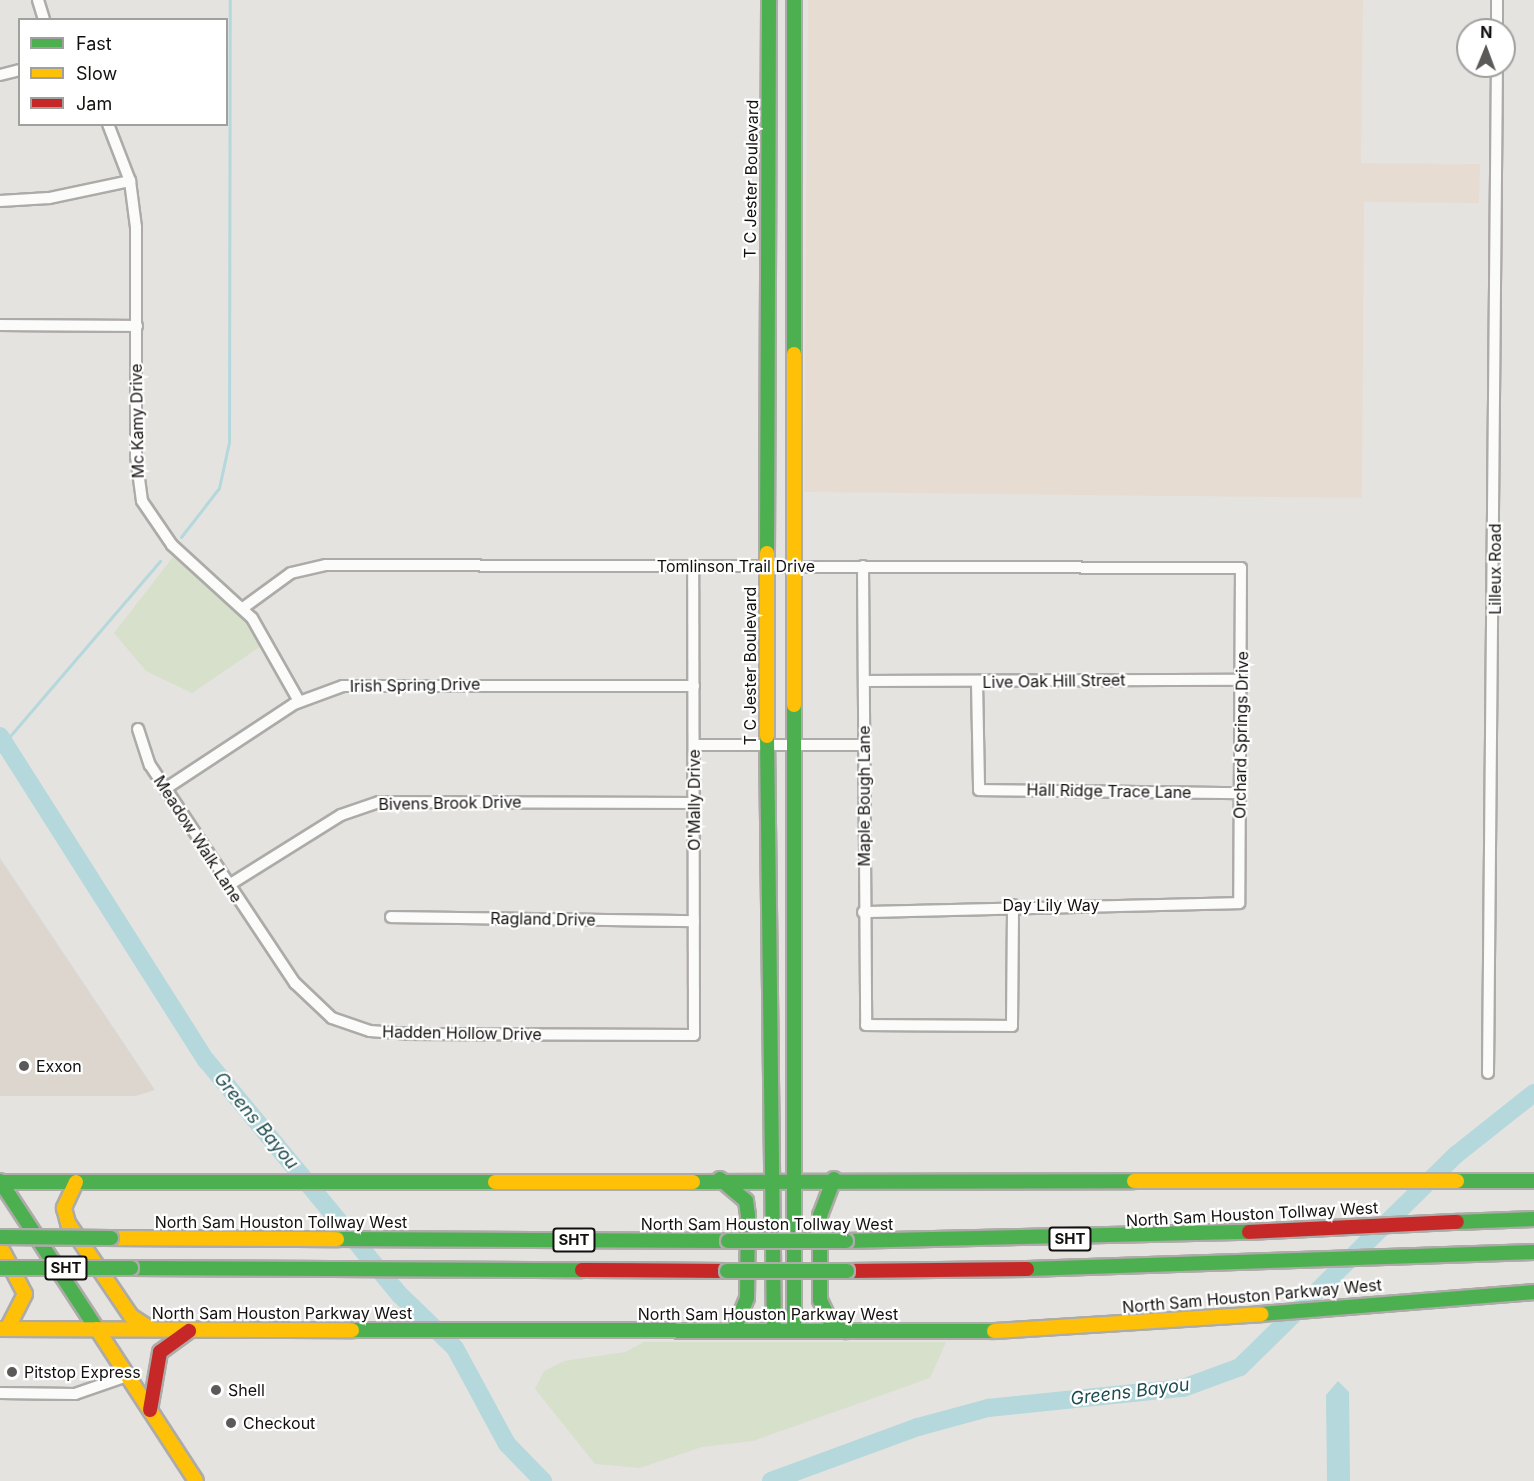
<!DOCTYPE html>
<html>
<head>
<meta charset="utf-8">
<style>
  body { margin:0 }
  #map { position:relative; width:1534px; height:1481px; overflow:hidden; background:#e5e3e0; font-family:Inter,sans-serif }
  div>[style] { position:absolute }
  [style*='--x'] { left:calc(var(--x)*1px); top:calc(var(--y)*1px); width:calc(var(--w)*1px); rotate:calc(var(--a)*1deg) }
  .built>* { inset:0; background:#ddd6cf }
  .industrial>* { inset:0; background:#e6dcd1 }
  .green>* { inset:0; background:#d6e0cb }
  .water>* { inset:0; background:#b4d8db }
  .stream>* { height:3px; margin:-1.5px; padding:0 1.5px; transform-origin:1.5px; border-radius:1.5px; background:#b4d8db }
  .river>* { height:18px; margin:-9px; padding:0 9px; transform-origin:9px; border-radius:9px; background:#b4d8db }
  .roads { filter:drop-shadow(2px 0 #adaba8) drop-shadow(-2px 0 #adaba8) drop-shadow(0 2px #adaba8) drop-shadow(0 -2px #adaba8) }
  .street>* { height:10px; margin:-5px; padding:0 5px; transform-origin:5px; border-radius:5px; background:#fbfbfa }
  .fast>* { height:14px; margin:-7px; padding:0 7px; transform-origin:7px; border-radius:7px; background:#4caf50 }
  .slow>* { height:14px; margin:-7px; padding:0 7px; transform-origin:7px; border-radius:7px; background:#ffc107 }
  .jam>* { height:14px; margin:-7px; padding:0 7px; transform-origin:7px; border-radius:7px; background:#c62828 }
  .bridges { filter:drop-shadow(2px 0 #adaba8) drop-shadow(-2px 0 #adaba8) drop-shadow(0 2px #adaba8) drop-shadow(0 -2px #adaba8) }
  .fast-bridge>* { height:14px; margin:-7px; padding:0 7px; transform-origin:7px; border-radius:7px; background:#4caf50 }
  .dots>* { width:16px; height:16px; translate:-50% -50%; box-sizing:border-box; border:3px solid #fff; border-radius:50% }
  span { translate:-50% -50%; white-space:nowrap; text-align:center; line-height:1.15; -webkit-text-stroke:4.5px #fff; paint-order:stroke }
  .shield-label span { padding:2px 4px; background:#fff; border:2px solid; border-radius:4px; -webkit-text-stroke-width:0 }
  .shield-label { font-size:15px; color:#12110f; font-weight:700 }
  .street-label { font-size:16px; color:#12110f }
  .poi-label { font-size:16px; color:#12110f }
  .left { translate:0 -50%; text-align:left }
  .water-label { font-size:18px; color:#1d4c50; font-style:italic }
  .legend { position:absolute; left:18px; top:18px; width:210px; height:108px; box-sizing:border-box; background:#fff; border:2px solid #a0a09f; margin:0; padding:8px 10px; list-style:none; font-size:18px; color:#12110f }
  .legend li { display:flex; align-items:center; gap:12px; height:30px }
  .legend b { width:30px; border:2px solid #a0a09f }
  .north { position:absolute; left:1456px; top:18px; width:60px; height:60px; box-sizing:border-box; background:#fff; border:2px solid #a0a09f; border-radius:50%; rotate:1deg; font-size:16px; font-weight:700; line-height:24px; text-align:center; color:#12110f }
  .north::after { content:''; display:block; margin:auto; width:21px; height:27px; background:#5c5a58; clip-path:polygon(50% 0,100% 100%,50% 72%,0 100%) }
</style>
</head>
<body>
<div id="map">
  <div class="built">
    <div style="clip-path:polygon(0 858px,155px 1090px,136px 1096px,0 1096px)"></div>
  </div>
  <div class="industrial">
    <div style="clip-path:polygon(808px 0,1363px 0,1361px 163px,1480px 164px,1479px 203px,1364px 202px,1362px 498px,804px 492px)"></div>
  </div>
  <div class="green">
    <div style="clip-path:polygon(173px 557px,221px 594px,264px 644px,192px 693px,146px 671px,114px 633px)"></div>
    <div style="clip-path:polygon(644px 1342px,946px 1342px,930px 1378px,753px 1441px,702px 1447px,640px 1468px,595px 1464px,535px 1389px,544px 1371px,564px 1361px,625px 1352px)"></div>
  </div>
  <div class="water">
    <div style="clip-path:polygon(1338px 1381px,1349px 1392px,1350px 1481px,1327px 1481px,1326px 1395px)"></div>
  </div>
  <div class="stream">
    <div style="--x:181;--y:537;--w:62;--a:-52.2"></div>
    <div style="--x:219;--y:488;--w:47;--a:-77.7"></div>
    <div style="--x:229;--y:442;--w:442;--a:-89.9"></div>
    <div style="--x:4;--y:743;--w:240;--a:-49.4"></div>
  </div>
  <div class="river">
    <div style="--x:0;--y:736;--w:384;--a:57.6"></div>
    <div style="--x:206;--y:1060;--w:305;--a:50.5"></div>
    <div style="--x:400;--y:1295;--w:76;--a:43.9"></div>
    <div style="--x:455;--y:1348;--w:109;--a:61.6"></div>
    <div style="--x:507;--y:1444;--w:52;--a:45.8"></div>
    <div style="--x:771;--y:1481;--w:157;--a:-20.2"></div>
    <div style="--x:918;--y:1427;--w:73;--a:-15.2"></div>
    <div style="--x:988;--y:1408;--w:196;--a:-5.9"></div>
    <div style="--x:1183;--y:1388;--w:61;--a:-20.2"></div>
    <div style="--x:1240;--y:1367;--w:304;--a:-44.5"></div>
    <div style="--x:1457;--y:1154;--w:98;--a:-38.4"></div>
  </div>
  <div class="roads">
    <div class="street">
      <div style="--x:38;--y:0;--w:21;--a:73"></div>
      <div style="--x:1497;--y:30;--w:30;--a:-90"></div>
      <div style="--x:0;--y:75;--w:21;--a:-14"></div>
      <div style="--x:108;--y:124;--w:61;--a:68.9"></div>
      <div style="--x:130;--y:181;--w:46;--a:82.6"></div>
      <div style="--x:136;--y:227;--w:229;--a:90"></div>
      <div style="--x:136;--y:456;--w:45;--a:82.4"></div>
      <div style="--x:142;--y:501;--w:53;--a:55.7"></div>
      <div style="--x:172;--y:545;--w:108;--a:42.4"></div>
      <div style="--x:252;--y:618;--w:95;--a:60.5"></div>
      <div style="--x:0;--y:201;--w:49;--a:-3.5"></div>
      <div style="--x:49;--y:198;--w:83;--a:-11.9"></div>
      <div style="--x:0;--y:325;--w:137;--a:0.4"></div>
      <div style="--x:863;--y:566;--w:459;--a:89.6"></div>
      <div style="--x:866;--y:1025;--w:146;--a:0.4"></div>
      <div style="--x:1012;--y:1026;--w:121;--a:-89.5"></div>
      <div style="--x:243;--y:608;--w:59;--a:-36.1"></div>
      <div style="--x:291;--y:573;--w:36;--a:-13"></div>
      <div style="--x:326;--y:565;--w:915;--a:0.19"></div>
      <div style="--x:1241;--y:568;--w:335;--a:90.3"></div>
      <div style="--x:1239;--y:903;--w:376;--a:178.6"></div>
      <div style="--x:866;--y:681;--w:375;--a:-0.2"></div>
      <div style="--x:977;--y:682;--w:108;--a:88.9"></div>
      <div style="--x:979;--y:790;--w:260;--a:0.7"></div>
      <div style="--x:138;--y:729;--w:38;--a:72"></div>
      <div style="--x:150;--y:765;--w:262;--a:56.4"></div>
      <div style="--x:295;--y:983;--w:51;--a:43.4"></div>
      <div style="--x:332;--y:1018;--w:40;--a:18.9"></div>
      <div style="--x:370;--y:1031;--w:40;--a:4.3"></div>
      <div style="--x:410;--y:1034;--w:284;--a:0.2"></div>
      <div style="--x:694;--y:1035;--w:469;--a:-90.1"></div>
      <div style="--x:694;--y:745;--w:168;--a:0"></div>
      <div style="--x:165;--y:789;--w:154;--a:-33.4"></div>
      <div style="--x:294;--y:704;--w:52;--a:-20.2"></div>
      <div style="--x:343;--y:686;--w:351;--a:0"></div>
      <div style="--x:229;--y:885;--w:132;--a:-32"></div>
      <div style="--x:341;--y:815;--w:40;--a:-18.9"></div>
      <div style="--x:379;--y:802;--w:315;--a:0.2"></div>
      <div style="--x:391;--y:917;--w:303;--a:0.8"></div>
      <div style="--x:1488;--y:1073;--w:1007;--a:-89.49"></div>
      <div style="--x:0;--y:1393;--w:75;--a:0.8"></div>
      <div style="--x:75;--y:1394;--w:55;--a:-19.1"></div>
    </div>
    <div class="fast">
      <div style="--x:794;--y:0;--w:354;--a:90"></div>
      <div style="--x:767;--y:553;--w:553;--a:-89.79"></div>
      <div style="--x:794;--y:705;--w:626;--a:90"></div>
      <div style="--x:767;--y:736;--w:595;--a:89.33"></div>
      <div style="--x:720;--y:1179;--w:34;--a:40"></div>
      <div style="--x:746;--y:1201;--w:14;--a:82"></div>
      <div style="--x:748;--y:1215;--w:83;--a:90.7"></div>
      <div style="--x:747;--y:1298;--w:35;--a:112"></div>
      <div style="--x:834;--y:1179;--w:39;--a:111"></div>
      <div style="--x:820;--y:1215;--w:85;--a:90"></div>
      <div style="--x:820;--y:1300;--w:26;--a:65"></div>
      <div style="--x:831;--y:1324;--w:16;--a:27"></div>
      <div style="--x:0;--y:1181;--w:177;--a:56.8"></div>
      <div style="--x:1457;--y:1181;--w:77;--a:0"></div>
      <div style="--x:0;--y:1182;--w:495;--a:0"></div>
      <div style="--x:693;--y:1182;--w:441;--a:-0.1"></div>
      <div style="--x:1457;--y:1222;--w:77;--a:-2.2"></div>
      <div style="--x:337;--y:1239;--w:391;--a:0.3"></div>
      <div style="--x:846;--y:1241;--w:403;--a:-1.3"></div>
      <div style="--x:131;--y:1268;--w:451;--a:0.3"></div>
      <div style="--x:1027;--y:1269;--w:507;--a:-1.92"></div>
      <div style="--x:1261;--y:1314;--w:274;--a:-4.6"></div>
      <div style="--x:352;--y:1330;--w:642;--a:0.09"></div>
    </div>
    <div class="slow">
      <div style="--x:794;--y:354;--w:351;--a:90"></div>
      <div style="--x:767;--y:736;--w:183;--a:-90"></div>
      <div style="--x:1134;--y:1181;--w:323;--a:0"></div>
      <div style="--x:76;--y:1182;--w:29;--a:115"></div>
      <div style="--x:64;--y:1208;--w:16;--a:75"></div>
      <div style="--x:68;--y:1223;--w:112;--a:55.9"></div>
      <div style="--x:131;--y:1316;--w:24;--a:33"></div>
      <div style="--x:495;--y:1182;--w:198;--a:0"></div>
      <div style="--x:111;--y:1238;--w:226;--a:0.3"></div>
      <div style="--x:0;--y:1246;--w:54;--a:62.5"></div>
      <div style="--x:25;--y:1294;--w:39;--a:117"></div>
      <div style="--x:0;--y:1329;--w:352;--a:0.2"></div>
      <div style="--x:97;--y:1329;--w:181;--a:56.9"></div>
      <div style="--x:994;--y:1331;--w:268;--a:-3.6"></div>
    </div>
    <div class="jam">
      <div style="--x:1249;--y:1232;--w:208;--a:-2.8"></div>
      <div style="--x:582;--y:1270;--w:145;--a:0.4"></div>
      <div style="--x:847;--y:1271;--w:180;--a:-0.6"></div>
      <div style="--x:150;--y:1410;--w:59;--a:-80.2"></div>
      <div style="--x:160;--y:1352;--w:36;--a:-36"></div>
    </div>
  </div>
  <div class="bridges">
    <div class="fast-bridge">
      <div style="--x:0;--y:1237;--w:111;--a:0.5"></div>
      <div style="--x:728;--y:1241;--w:118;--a:0"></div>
      <div style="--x:0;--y:1268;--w:131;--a:0"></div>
      <div style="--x:727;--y:1271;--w:120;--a:0"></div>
    </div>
  </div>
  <div class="dots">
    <div style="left:24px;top:1066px;background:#5c5a58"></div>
    <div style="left:12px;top:1372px;background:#5c5a58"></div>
    <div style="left:216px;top:1390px;background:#5c5a58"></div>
    <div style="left:231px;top:1423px;background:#5c5a58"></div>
  </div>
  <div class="shield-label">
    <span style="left:1070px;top:1239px">SHT</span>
    <span style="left:574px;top:1240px">SHT</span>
    <span style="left:66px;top:1268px">SHT</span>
  </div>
  <div class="street-label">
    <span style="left:751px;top:179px;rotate:-89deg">T C Jester Boulevard</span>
    <span style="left:137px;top:421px;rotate:-91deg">Mc Kamy Drive</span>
    <span style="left:736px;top:566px">Tomlinson Trail Drive</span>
    <span style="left:1495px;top:569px;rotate:-90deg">Lilleux Road</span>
    <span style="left:750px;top:666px;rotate:-90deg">T C Jester Boulevard</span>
    <span style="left:1054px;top:681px;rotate:-1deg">Live Oak Hill Street</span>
    <span style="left:415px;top:685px;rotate:-1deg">Irish Spring Drive</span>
    <span style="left:1241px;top:735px;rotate:-89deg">Orchard Springs Drive</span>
    <span style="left:1109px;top:791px;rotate:1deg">Hall Ridge Trace Lane</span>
    <span style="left:864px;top:796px;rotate:-90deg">Maple Bough Lane</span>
    <span style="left:694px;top:800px;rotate:-90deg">O'Mally Drive</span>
    <span style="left:450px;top:803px;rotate:-1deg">Bivens Brook Drive</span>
    <span style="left:198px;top:839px;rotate:57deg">Meadow Walk Lane</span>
    <span style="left:1051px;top:905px">Day Lily Way</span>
    <span style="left:543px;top:919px;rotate:1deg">Ragland Drive</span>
    <span style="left:462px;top:1033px;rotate:1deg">Hadden Hollow Drive</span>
    <span style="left:1252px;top:1214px;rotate:-3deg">North Sam Houston Tollway West</span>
    <span style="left:281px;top:1222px">North Sam Houston Tollway West</span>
    <span style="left:767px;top:1224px">North Sam Houston Tollway West</span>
    <span style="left:1252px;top:1296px;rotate:-5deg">North Sam Houston Parkway West</span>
    <span style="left:282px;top:1313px">North Sam Houston Parkway West</span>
    <span style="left:768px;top:1314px">North Sam Houston Parkway West</span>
  </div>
  <div class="poi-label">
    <span class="left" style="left:36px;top:1066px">Exxon</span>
    <span class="left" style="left:24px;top:1372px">Pitstop Express</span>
    <span class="left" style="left:228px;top:1390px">Shell</span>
    <span class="left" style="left:243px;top:1423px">Checkout</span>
  </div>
  <div class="water-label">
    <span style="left:256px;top:1121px;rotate:50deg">Greens Bayou</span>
    <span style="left:1130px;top:1392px;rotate:-7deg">Greens Bayou</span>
  </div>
  <ul class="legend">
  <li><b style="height:8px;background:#4caf50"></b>Fast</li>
  <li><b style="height:8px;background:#ffc107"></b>Slow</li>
  <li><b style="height:8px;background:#c62828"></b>Jam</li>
  </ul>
  <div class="north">N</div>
</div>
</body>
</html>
